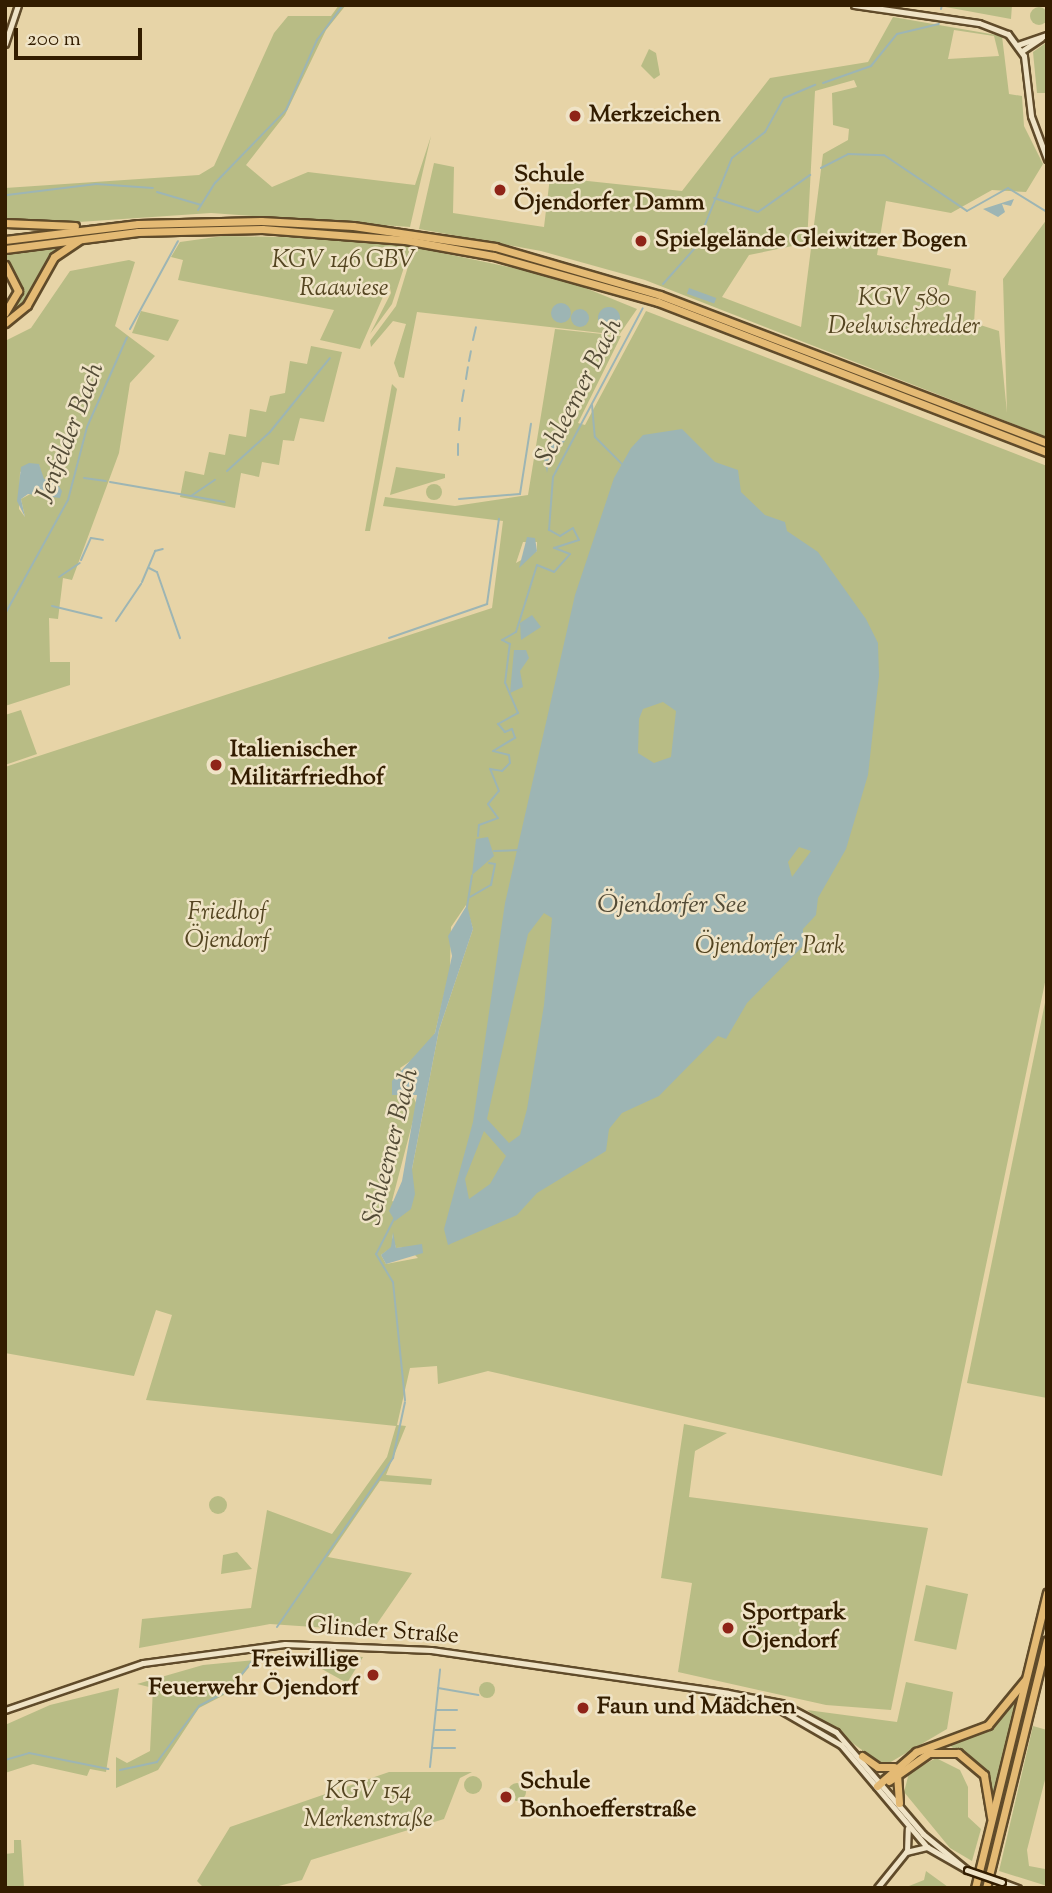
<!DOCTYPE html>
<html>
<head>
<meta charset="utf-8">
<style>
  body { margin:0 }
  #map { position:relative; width:1052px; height:1893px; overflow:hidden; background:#e7d4a7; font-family:"Sorts Mill Goudy",serif }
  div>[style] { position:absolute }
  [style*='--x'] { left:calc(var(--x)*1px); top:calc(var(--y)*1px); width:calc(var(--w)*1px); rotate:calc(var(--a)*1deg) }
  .green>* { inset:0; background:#b8bc85; transform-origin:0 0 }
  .round { border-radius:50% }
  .water>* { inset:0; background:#9db5b4; transform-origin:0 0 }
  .stream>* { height:2px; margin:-1px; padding:0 1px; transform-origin:1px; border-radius:1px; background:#9db5b4 }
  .roads { filter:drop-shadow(2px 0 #604b2a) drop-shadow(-2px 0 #604b2a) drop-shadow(0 2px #604b2a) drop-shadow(0 -2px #604b2a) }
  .tertiary>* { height:4.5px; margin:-2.25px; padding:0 2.25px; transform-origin:2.25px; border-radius:2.25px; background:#efe3c6 }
  .secondary>* { height:5px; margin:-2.5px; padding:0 2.5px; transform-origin:2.5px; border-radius:2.5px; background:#efe3c6 }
  .motorway>* { height:7px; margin:-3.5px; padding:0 3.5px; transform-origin:3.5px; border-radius:3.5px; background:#e4ba74 }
  .bridges { filter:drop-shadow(2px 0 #331d00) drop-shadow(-2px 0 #331d00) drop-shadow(0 2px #331d00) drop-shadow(0 -2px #331d00) }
  .secondary-bridge>* { height:5px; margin:-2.5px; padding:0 2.5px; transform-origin:2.5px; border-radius:2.5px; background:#efe3c6 }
  .dots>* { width:19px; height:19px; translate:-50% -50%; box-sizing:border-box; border:4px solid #efe3c6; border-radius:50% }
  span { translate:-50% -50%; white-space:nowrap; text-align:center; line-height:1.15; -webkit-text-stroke:5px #efe3c6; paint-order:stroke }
  .poi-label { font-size:24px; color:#331d00; font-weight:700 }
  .left { translate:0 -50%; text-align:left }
  .right { translate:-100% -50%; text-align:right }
  .park-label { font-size:24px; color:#544521; font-style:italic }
  .street-label { font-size:24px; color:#331d00 }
  .water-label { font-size:26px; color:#534b36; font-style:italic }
  .frame { position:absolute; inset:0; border:7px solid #331d00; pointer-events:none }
  .scale { position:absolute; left:14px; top:28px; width:128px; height:32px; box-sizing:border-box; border:4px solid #331d00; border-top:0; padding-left:9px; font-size:21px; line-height:24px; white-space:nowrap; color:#331d00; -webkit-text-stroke:5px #efe3c6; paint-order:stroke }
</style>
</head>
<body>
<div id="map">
  <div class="green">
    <div style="clip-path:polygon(339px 5px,346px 5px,326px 30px,285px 115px,246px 165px,272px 187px,308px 172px,415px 185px,431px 136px,410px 227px,211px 213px,64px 223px,5px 220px,5px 188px,199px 175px,214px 166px,274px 33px,288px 16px,331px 16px)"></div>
    <div style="clip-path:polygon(933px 5px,1012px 5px,1011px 19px,951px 8px)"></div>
    <div class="round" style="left:1030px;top:7px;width:18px;height:18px"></div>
    <div style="clip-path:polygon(evenodd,893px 17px,1002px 36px,1009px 94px,1022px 96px,1024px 126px,1043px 164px,1026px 192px,992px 190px,951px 213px,886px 201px,877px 255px,951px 269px,948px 285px,976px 291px,974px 323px,999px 331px,1007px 413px,1003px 279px,1047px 219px,1047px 437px,645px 280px,541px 251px,419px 229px,434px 163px,454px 167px,453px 213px,544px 227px,550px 177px,682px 191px,770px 78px,868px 62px,893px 17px,954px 30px,994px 36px,999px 56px,948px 59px,954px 30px,893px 17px,854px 80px,857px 87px,832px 93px,833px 125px,849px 129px,848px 140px,823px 154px,801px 327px,722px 297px,749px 255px,807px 243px,815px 91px,854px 80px)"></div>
    <div style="clip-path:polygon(1047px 42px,1047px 93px,1037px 93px,1033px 52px)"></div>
    <div style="clip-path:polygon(649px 49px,656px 53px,660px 75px,654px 79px,641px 66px)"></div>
    <div style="clip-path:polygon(223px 236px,328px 238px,411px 246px,392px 304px,370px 334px,391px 293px,389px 283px,360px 349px,320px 340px,334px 310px,178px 280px,183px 260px,171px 257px,180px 242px)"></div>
    <div style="clip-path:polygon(66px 244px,46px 262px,26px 301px,5px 321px,19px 290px,5px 253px)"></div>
    <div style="clip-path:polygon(414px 247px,561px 278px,637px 309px,619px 335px,417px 312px,404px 378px,399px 377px,394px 363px,406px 324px,393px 321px,371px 347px,370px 341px,396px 306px)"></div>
    <div style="clip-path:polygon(evenodd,129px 260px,135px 262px,115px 326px,155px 356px,130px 383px,119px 453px,72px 580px,63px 578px,58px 619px,49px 618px,50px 662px,70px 662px,70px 685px,5px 706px,5px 341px,31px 328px,70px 271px,129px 260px,39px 465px,48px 495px,36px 491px,21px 499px,25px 517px,19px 509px,20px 472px,39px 465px)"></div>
    <div style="clip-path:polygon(141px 311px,179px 320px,168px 341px,132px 333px)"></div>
    <div style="clip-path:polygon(evenodd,646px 311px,1047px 466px,1047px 973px,942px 1476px,488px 1371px,438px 1384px,437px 1366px,410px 1368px,397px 1425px,406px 1426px,386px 1475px,432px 1479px,431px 1485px,380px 1481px,328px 1557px,412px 1573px,372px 1631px,270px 1624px,139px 1648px,142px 1619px,251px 1608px,267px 1510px,332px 1534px,387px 1457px,396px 1426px,146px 1400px,172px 1315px,156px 1310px,134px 1376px,5px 1353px,5px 767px,492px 608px,503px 521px,383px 506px,385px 497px,455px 506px,528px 495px,555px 329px,621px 336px,578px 423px,585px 425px,646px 311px,523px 542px,537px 542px,537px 551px,516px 563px,523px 542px,646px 311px,466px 905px,473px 929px,439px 1030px,412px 1169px,411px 1209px,392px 1201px,417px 1105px,400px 1068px,421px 1054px,435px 1033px,450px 969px,451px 927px,466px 905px,646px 311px,392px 1234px,396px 1248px,407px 1247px,418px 1258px,386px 1264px,381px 1255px,392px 1247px,392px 1234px)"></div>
    <div style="clip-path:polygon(311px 346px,342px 352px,324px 422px,300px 418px,294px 441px,283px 440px,279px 465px,262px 462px,259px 477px,241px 473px,235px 508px,180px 497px,185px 471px,204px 475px,209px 452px,225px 455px,229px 434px,246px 437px,250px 409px,266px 412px,270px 396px,285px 393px,290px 361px,307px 364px)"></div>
    <div style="clip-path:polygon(392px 384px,397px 389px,370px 531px,365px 531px)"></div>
    <div style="clip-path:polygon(396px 467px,445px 474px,445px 478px,390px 495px)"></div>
    <div class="round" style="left:426px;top:484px;width:16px;height:16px"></div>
    <div style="clip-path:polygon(21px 710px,37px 754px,5px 765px,5px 715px)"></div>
    <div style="clip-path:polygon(1047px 993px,1047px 1398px,967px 1383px)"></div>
    <div style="clip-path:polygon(684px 1424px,727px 1433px,695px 1451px,689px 1497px,928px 1528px,891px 1710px,826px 1705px,678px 1672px,692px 1583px,661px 1578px)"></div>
    <div class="round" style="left:209px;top:1496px;width:18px;height:18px"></div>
    <div style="clip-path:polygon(237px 1552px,252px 1569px,221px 1574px,223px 1555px)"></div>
    <div style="left:926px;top:1585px;width:43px;height:57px;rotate:12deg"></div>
    <div style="clip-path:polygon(363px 1657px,347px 1683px,304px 1659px,339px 1656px)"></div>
    <div style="clip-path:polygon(255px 1660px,228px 1693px,199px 1708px,158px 1770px,116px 1788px,116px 1757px,127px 1763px,150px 1751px,153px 1688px,137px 1684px,203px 1665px)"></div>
    <div style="clip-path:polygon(906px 1682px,953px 1692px,947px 1729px,884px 1766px,807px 1710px,897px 1722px)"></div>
    <div class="round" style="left:479px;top:1682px;width:16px;height:16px"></div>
    <div style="clip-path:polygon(119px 1688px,106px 1772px,90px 1769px,87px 1776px,33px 1764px,5px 1773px,5px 1725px,50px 1705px)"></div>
    <div style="clip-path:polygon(1016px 1701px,995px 1792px,993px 1793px,984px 1768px,947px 1744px,992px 1727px)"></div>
    <div style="clip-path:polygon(1033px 1726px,1047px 1730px,1047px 1772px,1027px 1850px,1029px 1866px,1045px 1869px,1047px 1863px,1047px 1886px,999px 1871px)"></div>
    <div style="clip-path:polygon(936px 1758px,960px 1770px,968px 1787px,968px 1817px,981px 1829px,972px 1861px,950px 1848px,904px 1792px,909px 1773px)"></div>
    <div style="clip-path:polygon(389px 1772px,472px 1772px,460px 1778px,444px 1819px,311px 1860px,302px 1880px,271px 1888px,204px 1888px,197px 1881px,230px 1827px)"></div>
    <div class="round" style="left:464px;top:1776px;width:18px;height:18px"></div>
    <div class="round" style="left:508px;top:1783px;width:18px;height:18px"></div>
    <div style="clip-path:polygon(14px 1840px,21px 1840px,24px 1888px,5px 1888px,5px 1854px,14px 1853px)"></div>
    <div style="clip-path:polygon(926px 1871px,948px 1887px,952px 1888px,904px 1888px,924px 1880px)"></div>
  </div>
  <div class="water">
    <div style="clip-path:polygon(1014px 199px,1011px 206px,1002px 204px,1005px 212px,998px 217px,983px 209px)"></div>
    <div style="left:689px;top:288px;width:29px;height:6px;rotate:20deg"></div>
    <div class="round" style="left:551px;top:303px;width:20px;height:20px"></div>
    <div class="round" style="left:598px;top:307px;width:22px;height:22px"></div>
    <div class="round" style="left:571px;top:309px;width:18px;height:18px"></div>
    <div style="clip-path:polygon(evenodd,682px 429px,715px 462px,738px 470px,741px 492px,765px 515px,785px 522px,787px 531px,818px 552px,866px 619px,878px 643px,879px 676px,868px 775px,846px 849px,818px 898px,816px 915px,803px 929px,803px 946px,747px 1003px,726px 1039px,718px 1036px,659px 1096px,622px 1113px,609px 1129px,606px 1151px,537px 1193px,517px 1215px,448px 1245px,444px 1229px,473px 1122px,505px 903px,575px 595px,614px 478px,631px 448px,643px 435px,682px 429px,663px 702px,676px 711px,671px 757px,654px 763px,638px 753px,639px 719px,643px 709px,663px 702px,682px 429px,799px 847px,811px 851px,792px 877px,788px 862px,799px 847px,682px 429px,544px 913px,552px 918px,544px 1005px,527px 1109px,520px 1135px,509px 1143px,487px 1119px,528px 934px,544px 913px,682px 429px,484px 1131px,506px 1156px,490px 1184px,469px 1199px,465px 1179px,484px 1131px)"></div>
    <div style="clip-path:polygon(556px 434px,565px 441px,550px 457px,547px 473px,544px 459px)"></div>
    <div style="clip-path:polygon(29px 463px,39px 464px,44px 479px,55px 480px,62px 491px,60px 498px,28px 494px,21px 499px,25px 517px,17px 501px,21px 467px)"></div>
    <div style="clip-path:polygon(527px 537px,535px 538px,537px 551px,519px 568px)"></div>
    <div style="clip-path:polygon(532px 615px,541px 627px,521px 640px,520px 623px)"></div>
    <div style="clip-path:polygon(514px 650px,526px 650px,529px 658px,520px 671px,523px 687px,510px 693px)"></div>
    <div style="clip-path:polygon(488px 837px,494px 856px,472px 875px,476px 839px)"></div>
    <div style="clip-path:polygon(467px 905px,473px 929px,439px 1030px,412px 1169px,415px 1194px,411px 1209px,395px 1221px,389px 1211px,402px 1181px,417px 1095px,392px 1095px,392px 1081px,435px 1033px,452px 956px,448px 936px)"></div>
    <div style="clip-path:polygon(393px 1232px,396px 1248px,422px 1244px,423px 1253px,386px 1264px,381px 1255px,391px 1247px)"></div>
  </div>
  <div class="stream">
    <div style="--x:941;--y:9;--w:4;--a:-76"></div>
    <div style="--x:823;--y:83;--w:51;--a:-19.5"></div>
    <div style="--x:871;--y:66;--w:41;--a:-50.9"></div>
    <div style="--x:897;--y:34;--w:43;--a:-13.4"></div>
    <div style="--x:821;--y:168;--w:30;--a:-27"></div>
    <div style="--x:848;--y:154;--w:36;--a:2"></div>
    <div style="--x:884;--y:155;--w:100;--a:34"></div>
    <div style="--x:967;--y:211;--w:47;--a:-29.3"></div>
    <div style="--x:1008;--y:188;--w:46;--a:31.6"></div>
    <div style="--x:157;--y:192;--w:46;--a:16.5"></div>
    <div style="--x:7;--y:195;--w:90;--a:-7"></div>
    <div style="--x:96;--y:184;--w:57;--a:4"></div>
    <div style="--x:714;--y:198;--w:46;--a:17.7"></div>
    <div style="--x:758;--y:212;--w:64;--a:-35.4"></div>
    <div style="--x:198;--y:210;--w:32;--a:-58"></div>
    <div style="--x:215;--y:183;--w:102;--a:-45.8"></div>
    <div style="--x:286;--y:110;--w:77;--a:-66.1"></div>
    <div style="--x:317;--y:40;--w:44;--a:-53.4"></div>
    <div style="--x:663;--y:284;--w:50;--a:-48.3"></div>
    <div style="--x:696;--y:247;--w:96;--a:-68"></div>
    <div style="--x:732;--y:158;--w:42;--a:-38.2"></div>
    <div style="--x:765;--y:132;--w:39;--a:-61"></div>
    <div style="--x:784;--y:98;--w:34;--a:-23"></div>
    <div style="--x:130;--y:329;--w:100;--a:-61.4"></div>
    <div style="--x:473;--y:340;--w:13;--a:-77"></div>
    <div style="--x:469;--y:361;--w:10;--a:-79"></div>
    <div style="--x:466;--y:379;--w:12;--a:-81"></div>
    <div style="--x:462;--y:401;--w:11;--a:-80"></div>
    <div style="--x:592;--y:405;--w:32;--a:85"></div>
    <div style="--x:595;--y:437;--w:38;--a:45"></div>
    <div style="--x:459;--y:430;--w:12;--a:-85"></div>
    <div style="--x:458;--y:455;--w:11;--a:-90"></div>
    <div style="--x:227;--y:471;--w:58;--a:-42.2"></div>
    <div style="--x:270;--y:432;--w:95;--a:-51"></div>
    <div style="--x:84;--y:478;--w:22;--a:8"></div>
    <div style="--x:110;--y:482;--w:82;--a:9.8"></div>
    <div style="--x:191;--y:496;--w:29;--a:-34"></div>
    <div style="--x:191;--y:496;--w:34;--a:10"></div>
    <div style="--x:459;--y:499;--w:61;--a:-4.7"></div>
    <div style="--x:520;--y:494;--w:71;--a:-81.1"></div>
    <div style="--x:81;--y:560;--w:24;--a:-66"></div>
    <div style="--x:91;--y:538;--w:12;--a:9"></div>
    <div style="--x:149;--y:568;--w:9;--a:27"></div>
    <div style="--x:157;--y:572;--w:70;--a:70.8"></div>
    <div style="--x:59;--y:577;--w:25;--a:-34"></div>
    <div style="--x:142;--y:582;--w:34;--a:-67"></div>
    <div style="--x:155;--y:551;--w:8;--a:-14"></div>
    <div style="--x:52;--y:606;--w:51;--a:13.5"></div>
    <div style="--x:5;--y:614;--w:130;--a:-61.1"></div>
    <div style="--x:68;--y:500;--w:75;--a:-75.4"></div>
    <div style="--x:87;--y:427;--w:98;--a:-66"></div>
    <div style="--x:116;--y:621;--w:45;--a:-56"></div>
    <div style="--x:389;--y:638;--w:104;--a:-19.1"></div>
    <div style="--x:487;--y:604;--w:86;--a:-82"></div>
    <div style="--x:478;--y:836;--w:11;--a:-85"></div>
    <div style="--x:479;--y:825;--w:20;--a:-20"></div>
    <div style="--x:498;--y:818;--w:17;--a:-126"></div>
    <div style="--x:488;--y:804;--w:17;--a:-50"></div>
    <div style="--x:499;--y:791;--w:24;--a:-112"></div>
    <div style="--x:490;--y:769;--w:12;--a:9"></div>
    <div style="--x:502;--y:771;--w:11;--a:-45"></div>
    <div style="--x:510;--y:763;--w:8;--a:-97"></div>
    <div style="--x:509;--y:755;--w:16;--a:-166"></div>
    <div style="--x:493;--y:751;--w:26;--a:-31"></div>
    <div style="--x:515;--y:738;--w:9;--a:-108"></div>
    <div style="--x:512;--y:729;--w:8;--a:157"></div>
    <div style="--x:505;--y:732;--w:11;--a:-131"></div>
    <div style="--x:498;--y:724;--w:23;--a:-29"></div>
    <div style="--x:518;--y:713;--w:33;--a:-113"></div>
    <div style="--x:505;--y:683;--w:39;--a:-83"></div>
    <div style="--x:510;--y:644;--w:9;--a:-153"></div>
    <div style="--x:502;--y:640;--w:16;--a:-30"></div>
    <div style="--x:516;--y:632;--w:70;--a:-72.6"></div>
    <div style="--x:537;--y:565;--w:18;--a:22"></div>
    <div style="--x:554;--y:572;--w:24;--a:-48"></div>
    <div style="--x:570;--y:554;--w:17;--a:-159"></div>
    <div style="--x:554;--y:548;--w:26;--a:-18"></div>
    <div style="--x:579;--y:540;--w:13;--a:-117"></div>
    <div style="--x:573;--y:528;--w:15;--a:148"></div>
    <div style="--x:560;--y:536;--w:13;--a:-151"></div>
    <div style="--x:549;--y:530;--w:53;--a:-85.7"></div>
    <div style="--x:553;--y:477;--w:191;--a:-62"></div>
    <div style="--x:494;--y:851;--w:26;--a:-2"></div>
    <div style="--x:470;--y:897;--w:24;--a:-30"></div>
    <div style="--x:491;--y:885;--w:21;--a:-79"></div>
    <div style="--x:495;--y:864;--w:6;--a:-171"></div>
    <div style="--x:467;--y:907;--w:32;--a:-81"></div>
    <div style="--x:394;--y:1219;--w:39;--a:117"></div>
    <div style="--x:376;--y:1254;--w:33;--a:59"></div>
    <div style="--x:393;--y:1282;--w:119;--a:84.2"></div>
    <div style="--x:277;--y:1627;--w:205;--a:-55.5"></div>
    <div style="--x:393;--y:1458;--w:57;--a:-77.9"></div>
    <div style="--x:438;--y:1688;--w:41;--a:9.9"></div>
    <div style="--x:437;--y:1710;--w:20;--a:0"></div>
    <div style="--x:435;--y:1730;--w:20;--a:0"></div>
    <div style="--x:432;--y:1748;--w:23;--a:0"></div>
    <div style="--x:5;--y:1760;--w:25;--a:-16"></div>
    <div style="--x:29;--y:1753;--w:81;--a:11.4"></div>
    <div style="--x:430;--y:1767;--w:98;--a:-84.1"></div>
    <div style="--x:120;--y:1770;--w:38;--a:-12"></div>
    <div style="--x:157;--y:1762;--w:70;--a:-53.1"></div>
    <div style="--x:199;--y:1706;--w:34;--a:-28"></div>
    <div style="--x:229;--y:1690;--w:38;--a:-51"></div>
  </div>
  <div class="roads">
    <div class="tertiary">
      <div style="--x:1018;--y:45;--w:31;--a:-19"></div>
      <div style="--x:1022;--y:51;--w:23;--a:-34"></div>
      <div style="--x:907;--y:1852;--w:23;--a:-88"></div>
      <div style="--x:877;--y:1888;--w:46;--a:-51.1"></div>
      <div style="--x:906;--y:1852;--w:22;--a:-13"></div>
    </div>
    <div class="secondary">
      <div style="--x:854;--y:5;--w:126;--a:8.2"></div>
      <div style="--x:979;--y:23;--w:31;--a:21"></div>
      <div style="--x:1008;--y:34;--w:27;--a:54"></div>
      <div style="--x:1024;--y:56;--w:60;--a:83.3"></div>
      <div style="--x:1031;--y:116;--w:46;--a:69.6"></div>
      <div style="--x:5;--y:44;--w:41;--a:-71.6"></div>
      <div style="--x:765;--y:1701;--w:88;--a:30.1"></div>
      <div style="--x:841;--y:1745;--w:133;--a:49.9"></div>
      <div style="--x:927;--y:1847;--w:46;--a:29.9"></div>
      <div style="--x:5;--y:1710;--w:146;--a:-18.8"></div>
      <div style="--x:143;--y:1663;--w:143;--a:-7.6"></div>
      <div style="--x:285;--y:1644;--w:146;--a:2.4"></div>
      <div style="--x:431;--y:1650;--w:300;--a:8.2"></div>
      <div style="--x:728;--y:1693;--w:54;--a:10.7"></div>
      <div style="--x:781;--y:1703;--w:62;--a:27.8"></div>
      <div style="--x:836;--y:1732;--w:134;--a:49.5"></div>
      <div style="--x:923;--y:1834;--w:57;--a:39.3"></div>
      <div style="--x:1002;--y:1882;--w:17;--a:21"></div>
    </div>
    <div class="motorway">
      <div style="--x:5;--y:223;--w:70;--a:2.5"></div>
      <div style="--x:5;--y:240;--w:134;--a:-6.9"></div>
      <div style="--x:138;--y:224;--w:123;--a:-1.4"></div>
      <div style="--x:261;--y:221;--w:92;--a:3.1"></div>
      <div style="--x:353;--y:226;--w:144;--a:8.4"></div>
      <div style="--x:495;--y:247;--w:172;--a:16.2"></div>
      <div style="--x:660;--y:295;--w:414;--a:20.9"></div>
      <div style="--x:5;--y:249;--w:134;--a:-7.3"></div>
      <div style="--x:138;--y:232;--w:124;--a:-1.4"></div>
      <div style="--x:262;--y:229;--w:143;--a:4.4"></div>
      <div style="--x:405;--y:240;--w:90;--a:10.2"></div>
      <div style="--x:494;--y:256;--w:170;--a:15.7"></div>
      <div style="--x:658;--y:302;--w:417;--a:21.1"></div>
      <div style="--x:5;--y:265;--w:29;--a:63"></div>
      <div style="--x:18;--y:291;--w:26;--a:121"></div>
      <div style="--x:5;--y:323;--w:28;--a:-39"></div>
      <div style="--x:27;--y:305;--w:55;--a:-60.6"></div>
      <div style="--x:54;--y:257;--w:30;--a:-34"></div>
      <div style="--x:862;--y:1756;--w:19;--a:35"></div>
      <div style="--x:878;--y:1767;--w:16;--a:0"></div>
      <div style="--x:897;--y:1774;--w:29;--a:86"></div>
      <div style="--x:889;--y:1781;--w:49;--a:-35"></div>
      <div style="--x:929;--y:1753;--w:29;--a:0"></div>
      <div style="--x:958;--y:1753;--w:34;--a:40"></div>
      <div style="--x:984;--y:1775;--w:43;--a:80.5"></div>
      <div style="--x:877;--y:1786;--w:52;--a:-41.1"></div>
      <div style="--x:916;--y:1752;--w:77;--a:-20.6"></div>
      <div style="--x:988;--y:1725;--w:58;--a:-50.6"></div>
      <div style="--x:975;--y:1888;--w:304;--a:-76.3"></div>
      <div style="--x:986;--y:1888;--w:255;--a:-76.2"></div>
    </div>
  </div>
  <div class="bridges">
    <div class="secondary-bridge">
      <div style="--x:967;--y:1870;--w:37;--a:19"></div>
    </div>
  </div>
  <div class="dots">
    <div style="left:575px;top:116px;background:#8f2418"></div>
    <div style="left:500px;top:190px;background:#8f2418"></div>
    <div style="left:641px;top:241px;background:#8f2418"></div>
    <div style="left:216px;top:765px;background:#8f2418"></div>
    <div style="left:728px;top:1628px;background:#8f2418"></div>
    <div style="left:373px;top:1675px;background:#8f2418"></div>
    <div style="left:583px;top:1708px;background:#8f2418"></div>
    <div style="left:506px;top:1797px;background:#8f2418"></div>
  </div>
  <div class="poi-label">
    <span class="left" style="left:589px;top:116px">Merkzeichen</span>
    <span class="left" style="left:514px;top:190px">Schule<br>Öjendorfer Damm</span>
    <span class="left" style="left:655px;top:241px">Spielgelände Gleiwitzer Bogen</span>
    <span class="left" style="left:230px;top:765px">Italienischer<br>Militärfriedhof</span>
    <span class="left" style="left:742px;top:1628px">Sportpark<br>Öjendorf</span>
    <span class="right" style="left:359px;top:1675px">Freiwillige<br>Feuerwehr Öjendorf</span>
    <span class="left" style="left:597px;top:1708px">Faun und Mädchen</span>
    <span class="left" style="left:520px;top:1797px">Schule<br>Bonhoefferstraße</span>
  </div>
  <div class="park-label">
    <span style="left:344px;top:276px">KGV 146 GBV<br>Raawiese</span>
    <span style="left:904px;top:314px">KGV 580<br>Deelwischredder</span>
    <span style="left:227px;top:928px">Friedhof<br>Öjendorf</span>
    <span style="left:770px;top:948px">Öjendorfer Park</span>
    <span style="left:368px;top:1807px">KGV 154<br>Merkenstraße</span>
  </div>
  <div class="street-label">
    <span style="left:383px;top:1632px;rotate:4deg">Glinder Straße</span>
  </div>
  <div class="water-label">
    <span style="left:580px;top:392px;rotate:-63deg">Schleemer Bach</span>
    <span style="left:71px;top:433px;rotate:-69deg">Jenfelder Bach</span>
    <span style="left:672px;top:906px">Öjendorfer See</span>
    <span style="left:392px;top:1147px;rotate:-76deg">Schleemer Bach</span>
  </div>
  <div class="frame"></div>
  <div class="scale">200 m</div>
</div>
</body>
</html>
